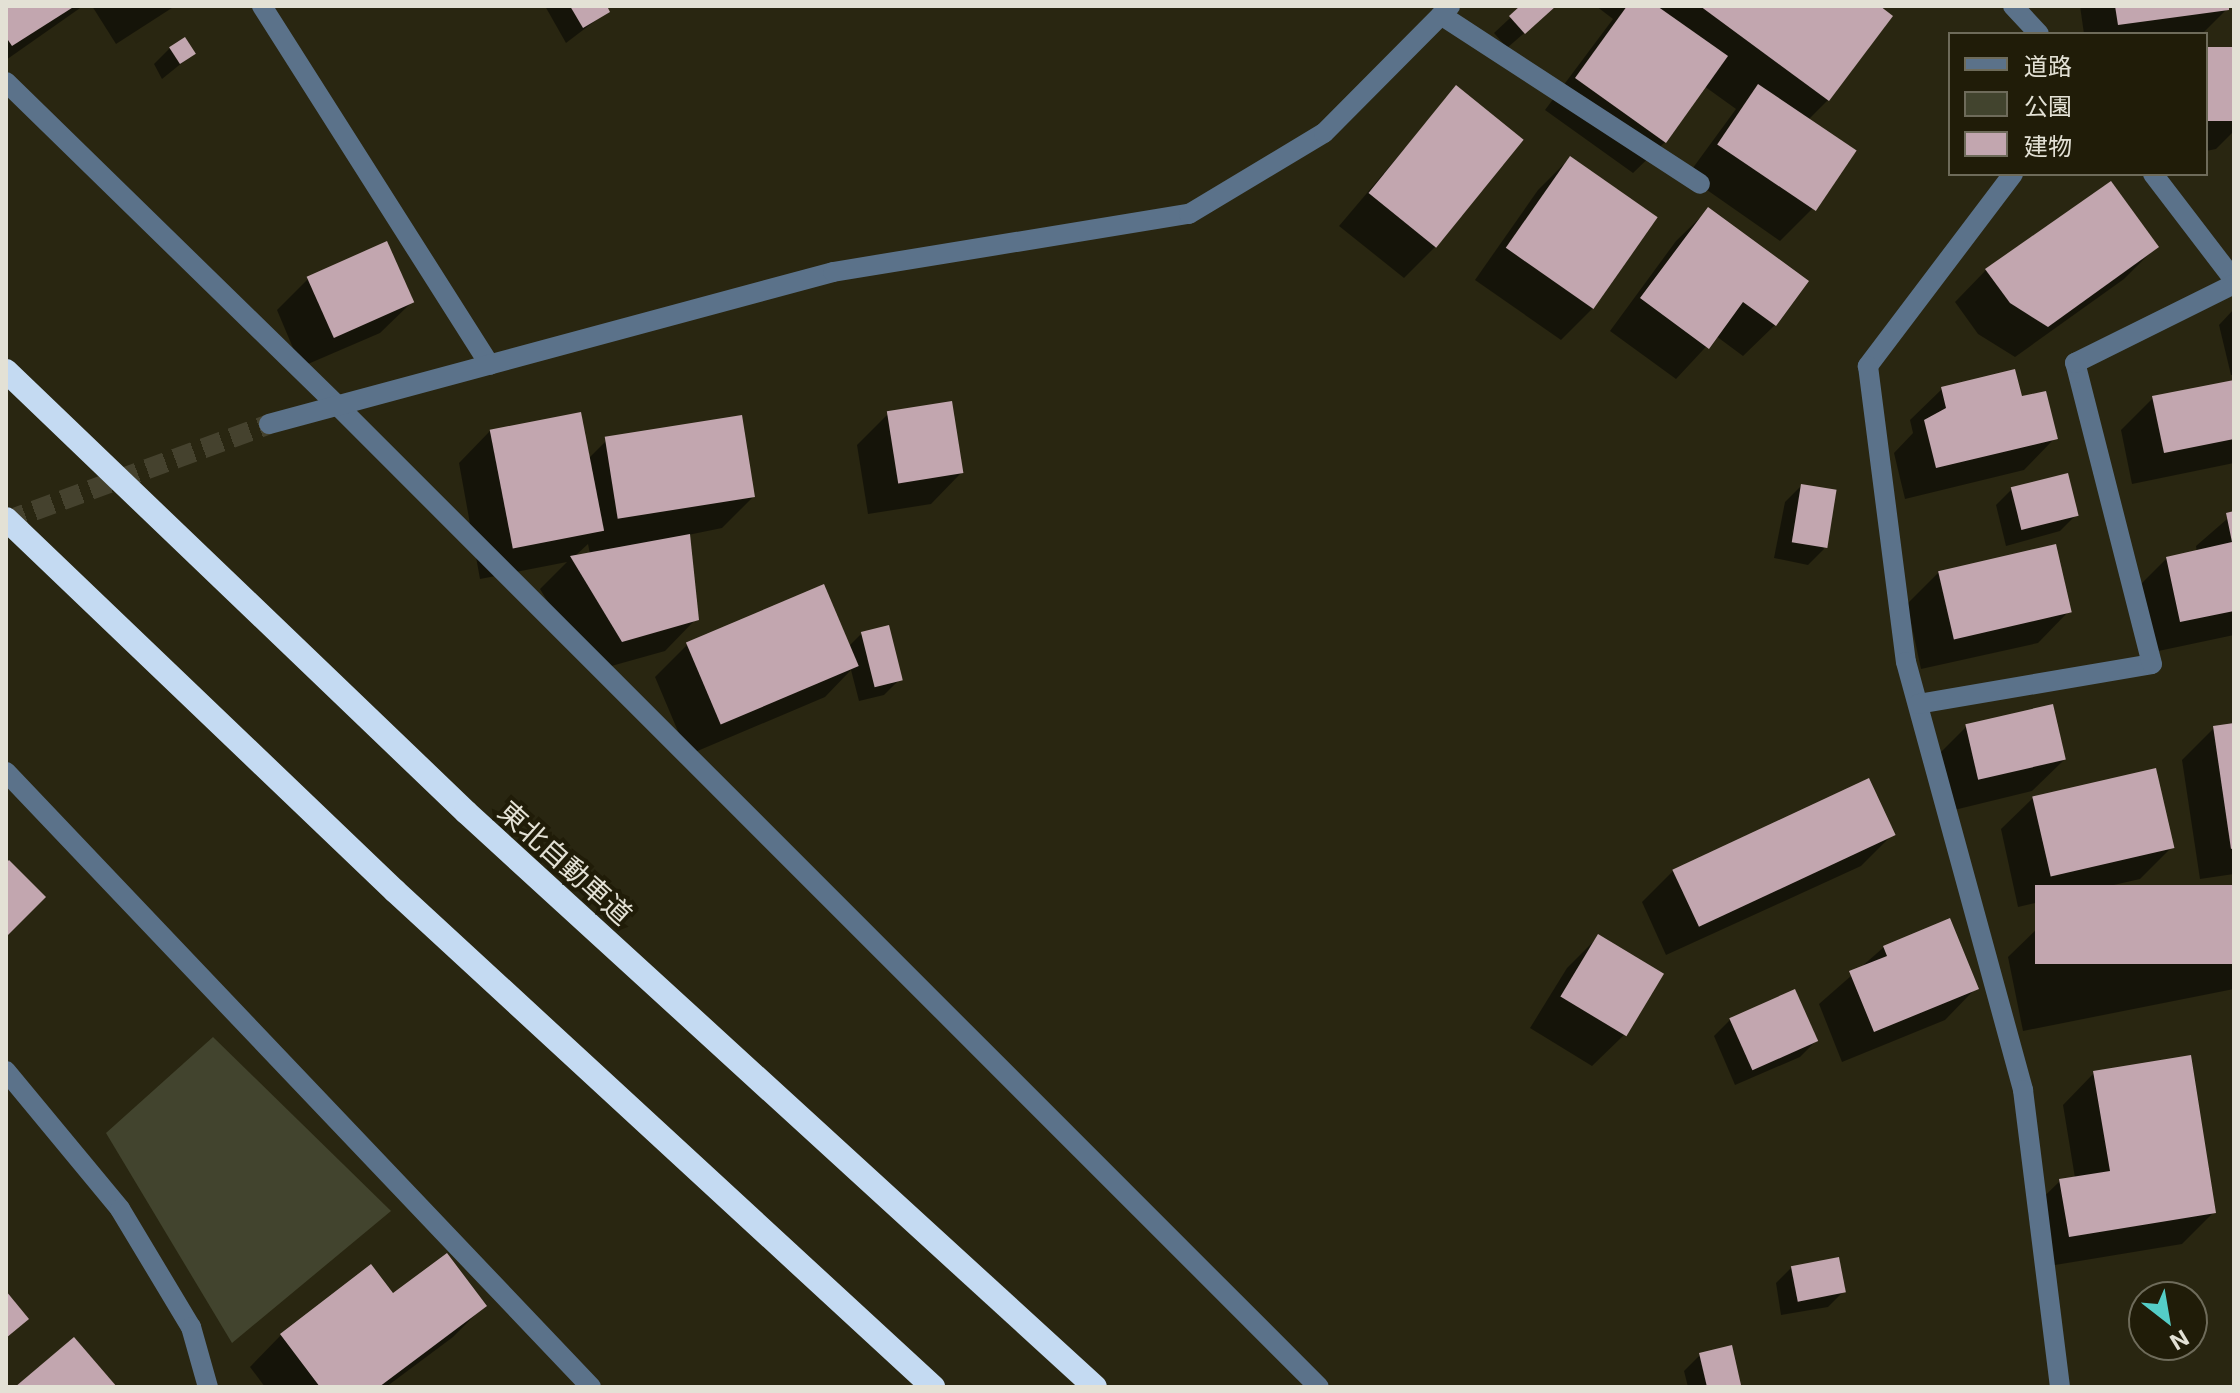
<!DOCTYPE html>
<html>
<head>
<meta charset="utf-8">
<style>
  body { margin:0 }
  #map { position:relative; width:2240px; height:1393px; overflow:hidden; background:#292611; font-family:Inter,"Noto Sans JP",sans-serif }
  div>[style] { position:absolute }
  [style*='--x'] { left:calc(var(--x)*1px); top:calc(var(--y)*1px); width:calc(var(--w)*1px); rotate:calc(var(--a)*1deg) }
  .green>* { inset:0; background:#42442e }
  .shadow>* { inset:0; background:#0007 }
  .building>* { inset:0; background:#c2a6af; transform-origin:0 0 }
  .minor-tunnel>* { height:20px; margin-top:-10px; transform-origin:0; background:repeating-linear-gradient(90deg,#45422e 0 20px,transparent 0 30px) }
  .minor>* { height:20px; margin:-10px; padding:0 10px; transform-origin:10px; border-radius:10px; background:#5b728a }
  .highway>* { height:24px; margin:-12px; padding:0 12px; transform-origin:12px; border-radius:12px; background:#c4daf2 }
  span { translate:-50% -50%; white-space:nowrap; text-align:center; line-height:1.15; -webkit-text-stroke:8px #201c08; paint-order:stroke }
  .street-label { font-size:28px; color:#e3e1d5 }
  .frame { position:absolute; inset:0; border:8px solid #e3e1d5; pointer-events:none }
  .legend { position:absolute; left:1948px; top:32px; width:260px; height:144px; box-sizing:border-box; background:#201c08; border:2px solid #6e6b5a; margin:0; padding:10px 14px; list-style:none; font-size:24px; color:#e3e1d5 }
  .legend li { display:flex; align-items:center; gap:16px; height:40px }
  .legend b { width:40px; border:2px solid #6e6b5a }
  .north { position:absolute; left:2128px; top:1281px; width:80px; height:80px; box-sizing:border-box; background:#201c08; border:2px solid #6e6b5a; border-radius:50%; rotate:149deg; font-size:22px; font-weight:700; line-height:32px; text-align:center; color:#e3e1d5 }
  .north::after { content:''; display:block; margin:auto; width:28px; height:36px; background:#54cdc7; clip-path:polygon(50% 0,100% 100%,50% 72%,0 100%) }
</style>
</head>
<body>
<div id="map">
  <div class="green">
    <div style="clip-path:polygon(213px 1037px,391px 1211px,232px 1343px,106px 1133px)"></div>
  </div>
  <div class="shadow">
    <div style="clip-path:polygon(6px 6px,83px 6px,6px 60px)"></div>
    <div style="clip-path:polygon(92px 6px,175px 6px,116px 44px)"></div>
    <div style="clip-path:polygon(545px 6px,605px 6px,608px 11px,566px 43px)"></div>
    <div style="clip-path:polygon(1523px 6px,1555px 6px,1507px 48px,1494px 33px)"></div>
    <div style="clip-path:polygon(1596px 6px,1876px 6px,1828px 100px,1808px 120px,1812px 209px,1780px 241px,1687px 176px,1736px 109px,1704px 86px,1665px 142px,1633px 173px,1545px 110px,1613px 19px)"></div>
    <div style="clip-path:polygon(2080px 6px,2227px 6px,2227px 9px,2202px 34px,2084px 34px)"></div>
    <div style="clip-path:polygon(170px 48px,193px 54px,162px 79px,154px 64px)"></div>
    <div style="clip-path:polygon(2234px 49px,2234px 131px,2216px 149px,2206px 151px,2206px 54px)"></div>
    <div style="clip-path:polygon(1456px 88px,1436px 246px,1404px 278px,1339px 226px)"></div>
    <div style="clip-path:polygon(1570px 158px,1593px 308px,1561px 340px,1475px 280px,1538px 190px)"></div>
    <div style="clip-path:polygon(1708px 210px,1775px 325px,1743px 356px,1716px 336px,1676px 379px,1610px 331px,1676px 241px)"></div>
    <div style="clip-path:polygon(2156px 247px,2124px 279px,2015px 357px,1978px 334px,1955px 302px,1986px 270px)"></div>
    <div style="clip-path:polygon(308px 279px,412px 302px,380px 333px,301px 367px,277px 310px)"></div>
    <div style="clip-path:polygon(2234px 309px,2234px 375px,2231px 375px,2219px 325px)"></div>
    <div style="clip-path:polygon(2234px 382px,2234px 463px,2132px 484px,2121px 430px,2153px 398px)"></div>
    <div style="clip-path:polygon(1942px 389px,2021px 399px,2055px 438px,2024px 470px,1905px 499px,1894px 453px,1913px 433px,1910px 420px)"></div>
    <div style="clip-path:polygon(888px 414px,962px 472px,931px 504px,868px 514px,857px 445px)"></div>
    <div style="clip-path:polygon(evenodd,490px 431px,588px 459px,606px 441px,753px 497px,722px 528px,688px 535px,696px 619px,665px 651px,590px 672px,540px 589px,567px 562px,480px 579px,459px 463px,490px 431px,588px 544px,590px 554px,574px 557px,588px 544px)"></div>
    <div style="clip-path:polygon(1801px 486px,1824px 549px,1808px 565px,1774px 558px,1785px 502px)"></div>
    <div style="clip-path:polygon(2012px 489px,2076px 515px,2060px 531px,2006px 546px,1996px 505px)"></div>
    <div style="clip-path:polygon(2234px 513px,2234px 635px,2149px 653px,2135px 590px,2167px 558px,2197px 552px,2196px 546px)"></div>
    <div style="clip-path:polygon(1939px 572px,2069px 611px,2038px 643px,1921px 669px,1907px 604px)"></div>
    <div style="clip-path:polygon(862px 633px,900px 679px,884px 695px,859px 701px,851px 670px,825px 697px,688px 755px,655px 677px,687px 645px,848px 647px)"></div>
    <div style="clip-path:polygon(2234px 725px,2234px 874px,2200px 879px,2182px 760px,2214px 728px)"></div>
    <div style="clip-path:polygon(1966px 727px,2064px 760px,2032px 791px,1946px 812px,1934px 759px)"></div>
    <div style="clip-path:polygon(2033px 798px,2172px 847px,2140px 879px,2018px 907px,2001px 829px)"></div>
    <div style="clip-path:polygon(1892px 835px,1861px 866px,1666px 955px,1642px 902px,1674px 870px)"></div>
    <div style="clip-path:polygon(2234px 887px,2234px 989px,2023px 1031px,2008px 957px,2040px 926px)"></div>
    <div style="clip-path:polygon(1598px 937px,1661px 975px,1624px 1035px,1592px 1066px,1530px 1028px,1567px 968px)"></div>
    <div style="clip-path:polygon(1884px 947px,1976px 988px,1945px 1020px,1842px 1062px,1819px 1004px)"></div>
    <div style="clip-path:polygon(1730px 1020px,1816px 1041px,1800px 1057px,1735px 1085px,1714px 1036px)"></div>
    <div style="clip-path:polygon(2094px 1073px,2214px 1212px,2182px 1244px,2037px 1268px,2028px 1212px,2060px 1181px,2075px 1178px,2063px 1105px)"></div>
    <div style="clip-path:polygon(1792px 1267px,1844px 1291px,1828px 1307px,1781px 1315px,1776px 1283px)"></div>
    <div style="clip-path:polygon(393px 1296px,484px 1306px,453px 1337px,386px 1387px,265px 1387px,250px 1367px,281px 1335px)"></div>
    <div style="clip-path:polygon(1700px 1355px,1739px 1384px,1688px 1387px,1684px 1371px)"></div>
  </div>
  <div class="building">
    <div style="clip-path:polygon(6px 6px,75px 6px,12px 46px,6px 37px)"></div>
    <div style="clip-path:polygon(570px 6px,607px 6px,610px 12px,583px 28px)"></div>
    <div style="clip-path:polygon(1520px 6px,1556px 6px,1525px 34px,1509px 16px)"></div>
    <div style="clip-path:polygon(1627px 6px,1657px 6px,1728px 56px,1666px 143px,1575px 78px)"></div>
    <div style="clip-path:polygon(1700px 6px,1880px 6px,1893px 16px,1829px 101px)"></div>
    <div style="clip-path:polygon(2115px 6px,2229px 6px,2229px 10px,2118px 25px)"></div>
    <div style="left:185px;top:37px;width:20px;height:19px;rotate:57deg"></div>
    <div style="left:2234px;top:47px;width:74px;height:28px;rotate:90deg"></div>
    <div style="left:1758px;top:84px;width:119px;height:73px;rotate:34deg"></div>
    <div style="left:1456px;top:85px;width:87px;height:139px;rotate:39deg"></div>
    <div style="left:1570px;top:156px;width:107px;height:112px;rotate:35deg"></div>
    <div style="clip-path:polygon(2111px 181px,2159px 247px,2048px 327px,2010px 303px,1985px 269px)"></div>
    <div style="clip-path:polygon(1708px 207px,1809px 281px,1776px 326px,1743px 302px,1709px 349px,1640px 298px)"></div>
    <div style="left:387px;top:241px;width:67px;height:88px;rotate:66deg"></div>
    <div style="clip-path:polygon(2015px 369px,2022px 396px,2046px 391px,2058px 439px,1936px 468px,1924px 420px,1946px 408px,1941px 387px)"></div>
    <div style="clip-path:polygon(2234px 380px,2234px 439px,2164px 453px,2152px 396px)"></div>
    <div style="left:952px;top:401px;width:73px;height:66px;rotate:81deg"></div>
    <div style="left:581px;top:412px;width:121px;height:93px;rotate:79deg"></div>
    <div style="left:742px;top:415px;width:83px;height:139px;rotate:81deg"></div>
    <div style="left:2068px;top:473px;width:44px;height:59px;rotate:76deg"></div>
    <div style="left:1801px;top:484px;width:36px;height:59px;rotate:9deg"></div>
    <div style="clip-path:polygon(2234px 511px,2234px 611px,2180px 622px,2166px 557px,2232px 542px,2226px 513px)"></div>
    <div style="clip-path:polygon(690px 534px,699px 620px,622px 642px,570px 556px)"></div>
    <div style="left:2056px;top:544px;width:70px;height:121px;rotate:77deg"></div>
    <div style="left:824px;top:584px;width:89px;height:150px;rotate:67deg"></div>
    <div style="left:889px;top:625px;width:57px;height:29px;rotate:76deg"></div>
    <div style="left:2053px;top:704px;width:57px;height:90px;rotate:77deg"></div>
    <div style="clip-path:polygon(2234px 723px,2234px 848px,2231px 849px,2213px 726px)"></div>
    <div style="left:2156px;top:768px;width:82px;height:127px;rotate:77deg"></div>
    <div style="left:1869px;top:778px;width:63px;height:217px;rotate:65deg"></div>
    <div style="clip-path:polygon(9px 860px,46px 897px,6px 937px,6px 863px)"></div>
    <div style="left:2234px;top:885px;width:79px;height:199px;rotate:90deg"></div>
    <div style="clip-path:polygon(1950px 918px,1979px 989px,1874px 1032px,1849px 971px,1887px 956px,1883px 946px)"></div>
    <div style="left:1598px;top:934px;width:77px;height:73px;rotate:31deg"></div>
    <div style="left:1795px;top:989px;width:57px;height:72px;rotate:66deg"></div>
    <div style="clip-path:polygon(2191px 1055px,2216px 1213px,2069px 1237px,2059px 1179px,2110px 1171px,2093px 1071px)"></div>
    <div style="clip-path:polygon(447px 1253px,487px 1306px,379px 1387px,320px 1387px,280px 1334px,371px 1264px,393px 1293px)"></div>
    <div style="left:1839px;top:1257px;width:36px;height:49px;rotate:79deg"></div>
    <div style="clip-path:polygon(6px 1291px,29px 1319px,6px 1338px)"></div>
    <div style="clip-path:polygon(74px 1337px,117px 1387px,15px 1387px)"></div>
    <div style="clip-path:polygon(1732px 1345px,1741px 1385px,1707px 1387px,1699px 1353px)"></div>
  </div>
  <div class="minor-tunnel">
    <div style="--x:6;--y:521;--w:280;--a:-20.2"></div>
  </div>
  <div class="minor">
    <div style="--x:262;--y:6;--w:425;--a:57.6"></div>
    <div style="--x:2013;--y:6;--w:38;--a:47"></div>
    <div style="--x:1441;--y:15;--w:309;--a:33.1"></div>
    <div style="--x:6;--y:82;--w:464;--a:44.3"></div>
    <div style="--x:338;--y:406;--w:1387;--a:45"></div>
    <div style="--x:2013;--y:174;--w:241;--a:127.1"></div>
    <div style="--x:1868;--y:366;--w:298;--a:82.7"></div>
    <div style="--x:1906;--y:662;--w:444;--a:74.7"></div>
    <div style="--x:2023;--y:1090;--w:299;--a:82.9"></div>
    <div style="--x:2153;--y:174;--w:133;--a:52.6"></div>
    <div style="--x:269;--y:424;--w:584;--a:-15.08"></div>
    <div style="--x:833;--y:272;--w:361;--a:-9.3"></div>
    <div style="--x:1189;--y:214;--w:157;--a:-31"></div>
    <div style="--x:1324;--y:133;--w:179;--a:-45.2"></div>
    <div style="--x:1918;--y:704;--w:237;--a:-9.7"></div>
    <div style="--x:2152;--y:664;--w:311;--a:-104.3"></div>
    <div style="--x:2075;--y:363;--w:178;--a:-26.4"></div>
    <div style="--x:6;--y:772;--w:849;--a:46.43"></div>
    <div style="--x:6;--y:1071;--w:179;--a:50.4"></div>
    <div style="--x:120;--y:1209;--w:138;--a:59"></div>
    <div style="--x:191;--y:1327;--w:62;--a:74.2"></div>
  </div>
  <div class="highway">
    <div style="--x:6;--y:371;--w:637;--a:43.79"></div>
    <div style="--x:466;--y:812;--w:852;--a:42.43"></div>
    <div style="--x:6;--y:519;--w:538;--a:43.72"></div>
    <div style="--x:395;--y:891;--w:732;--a:42.67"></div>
  </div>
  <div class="street-label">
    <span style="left:565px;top:863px;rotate:42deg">東北自動車道</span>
  </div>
  <div class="frame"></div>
  <ul class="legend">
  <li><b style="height:10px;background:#5b728a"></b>道路</li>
  <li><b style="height:22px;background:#42442e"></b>公園</li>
  <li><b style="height:22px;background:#c2a6af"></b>建物</li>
  </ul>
  <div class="north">N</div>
</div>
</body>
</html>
